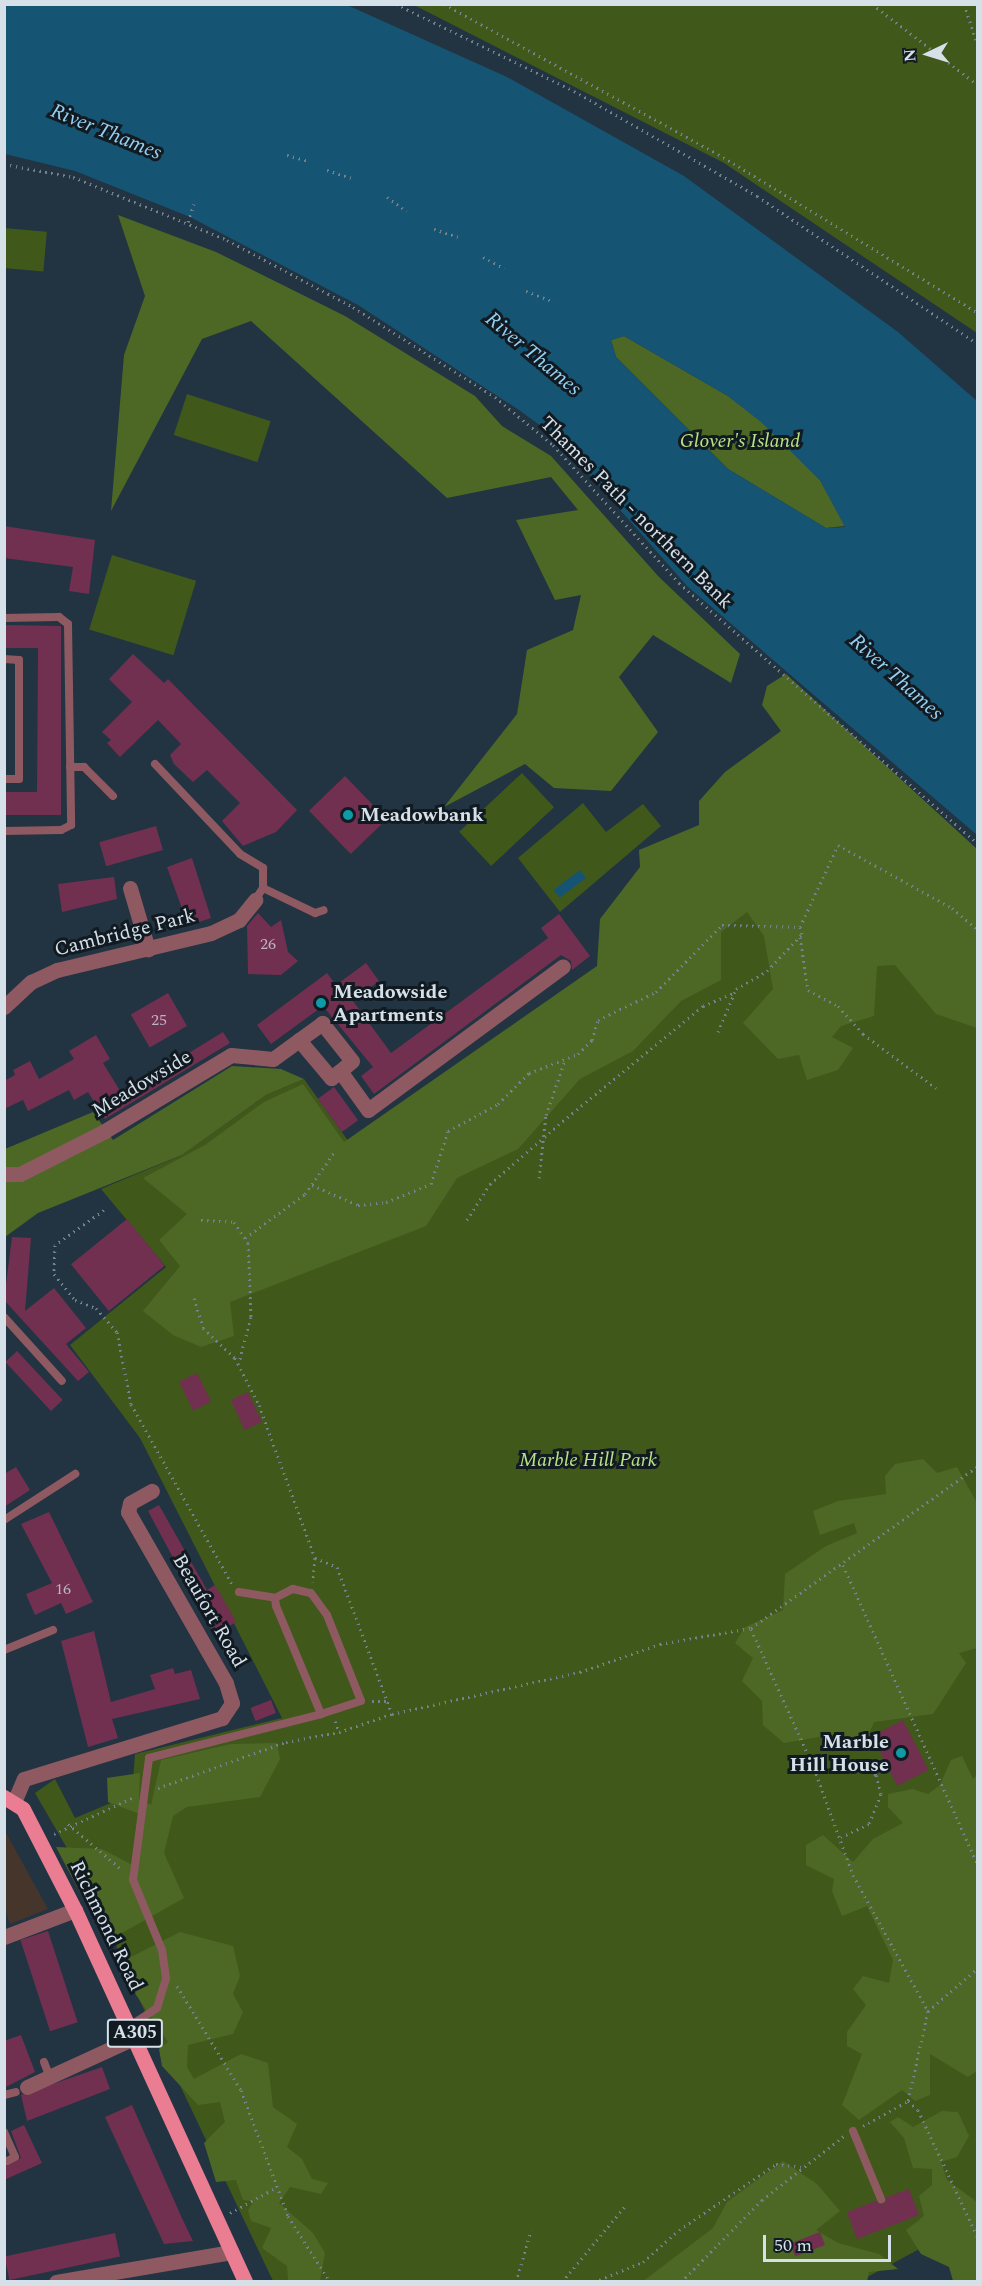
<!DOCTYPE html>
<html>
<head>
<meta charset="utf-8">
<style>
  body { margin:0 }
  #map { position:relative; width:982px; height:2286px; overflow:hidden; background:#223342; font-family:Spectral,serif }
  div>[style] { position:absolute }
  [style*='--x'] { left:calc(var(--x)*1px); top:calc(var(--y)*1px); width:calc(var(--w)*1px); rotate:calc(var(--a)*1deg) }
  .commercial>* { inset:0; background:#46352b }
  .green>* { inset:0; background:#40581a; transform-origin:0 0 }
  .forest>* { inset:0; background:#4d6825 }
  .water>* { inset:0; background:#155472; transform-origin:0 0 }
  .building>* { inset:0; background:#713050; transform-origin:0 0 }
  .path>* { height:3px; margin-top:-1.5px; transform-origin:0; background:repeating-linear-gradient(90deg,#74828e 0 1.5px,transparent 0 6px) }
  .service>* { height:8px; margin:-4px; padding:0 4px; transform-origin:4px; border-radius:4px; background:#8f5962 }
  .minor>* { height:15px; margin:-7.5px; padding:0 7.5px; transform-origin:7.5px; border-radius:7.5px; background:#8f5962 }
  .primary>* { height:15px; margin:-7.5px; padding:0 7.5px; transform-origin:7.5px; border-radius:7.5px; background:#ea7d92 }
  .dots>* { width:16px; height:16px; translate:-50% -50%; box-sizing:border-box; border:3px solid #121a21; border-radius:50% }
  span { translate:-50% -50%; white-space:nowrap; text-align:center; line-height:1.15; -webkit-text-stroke:6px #121a21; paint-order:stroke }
  .number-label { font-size:16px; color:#bcb4c3 }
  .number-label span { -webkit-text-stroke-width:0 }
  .shield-label span { padding:2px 4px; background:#121a21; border:2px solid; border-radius:4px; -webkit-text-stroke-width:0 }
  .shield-label { font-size:18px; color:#d5e0e9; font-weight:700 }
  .park-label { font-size:20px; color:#b9e284; font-style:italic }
  .street-label { font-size:20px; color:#d5e0e9 }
  .poi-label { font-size:20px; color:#d5e0e9; font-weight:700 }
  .left { translate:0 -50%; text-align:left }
  .right { translate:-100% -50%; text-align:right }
  .water-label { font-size:21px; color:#95d0f3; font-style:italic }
  .frame { position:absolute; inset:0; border:6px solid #d5e0e9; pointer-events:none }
  .north { position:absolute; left:898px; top:24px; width:60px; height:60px; -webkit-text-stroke:4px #121a21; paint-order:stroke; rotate:266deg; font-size:16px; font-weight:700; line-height:24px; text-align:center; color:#d5e0e9 }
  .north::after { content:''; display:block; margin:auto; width:21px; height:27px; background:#d5e0e9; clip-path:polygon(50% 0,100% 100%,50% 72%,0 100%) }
  .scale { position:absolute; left:763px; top:2235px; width:128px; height:27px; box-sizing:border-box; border:3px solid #d5e0e9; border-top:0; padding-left:8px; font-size:18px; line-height:21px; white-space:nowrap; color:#d5e0e9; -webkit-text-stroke:4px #121a21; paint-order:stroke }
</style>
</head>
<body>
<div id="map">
  <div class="commercial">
    <div style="clip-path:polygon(5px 1831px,48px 1909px,10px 1924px,5px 1909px)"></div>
  </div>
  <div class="green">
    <div style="clip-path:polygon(414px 5px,977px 5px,977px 333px,724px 163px)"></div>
    <div style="left:4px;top:228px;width:43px;height:40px;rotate:5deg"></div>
    <div style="left:187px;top:394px;width:88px;height:43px;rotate:18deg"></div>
    <div style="left:112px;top:555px;width:88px;height:78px;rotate:17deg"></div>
    <div style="left:522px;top:773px;width:47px;height:86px;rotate:47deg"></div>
    <div style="clip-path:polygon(583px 803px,606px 832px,643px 804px,661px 826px,560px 912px,518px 858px)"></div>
    <div style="clip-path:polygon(977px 860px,977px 2281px,949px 2233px,860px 2281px,273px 2281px,129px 1978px,101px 1907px,35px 1793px,55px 1779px,75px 1818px,132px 1794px,135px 1754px,282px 1718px,140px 1438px,70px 1345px,166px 1267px,101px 1189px,182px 1155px,266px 1095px,304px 1079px,349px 1142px,685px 917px)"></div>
  </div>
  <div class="forest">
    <div style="clip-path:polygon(118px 215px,216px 252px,345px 316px,475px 396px,502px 426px,551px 456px,659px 577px,740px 654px,731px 683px,653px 635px,619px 677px,658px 732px,611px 791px,554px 788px,525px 764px,444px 807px,517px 714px,527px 650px,573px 630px,581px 595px,555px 600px,516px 520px,578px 510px,551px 477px,447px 498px,251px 321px,202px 339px,111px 511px,124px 355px,145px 296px)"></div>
    <div style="clip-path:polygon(624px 336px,728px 396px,762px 422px,820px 480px,845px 526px,826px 528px,728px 469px,616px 357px,611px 340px)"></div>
    <div style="clip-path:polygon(786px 674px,977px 849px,977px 1028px,936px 1014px,895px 965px,877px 966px,874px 1016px,841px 1026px,832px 1037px,853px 1048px,838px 1070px,807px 1080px,799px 1055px,778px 1059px,743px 1023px,773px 989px,764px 936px,747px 912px,721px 932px,721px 980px,681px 1001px,633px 1051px,580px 1079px,518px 1149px,457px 1178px,426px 1226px,230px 1302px,234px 1336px,201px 1347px,173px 1335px,143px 1311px,180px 1266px,159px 1240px,187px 1214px,143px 1178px,205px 1145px,264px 1102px,303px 1084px,344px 1142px,597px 966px,600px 919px,640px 867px,639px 850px,699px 825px,699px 801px,725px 772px,781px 731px,762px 705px,767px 686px)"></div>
    <div style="clip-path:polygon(232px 1066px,281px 1069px,304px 1079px,266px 1095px,182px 1155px,38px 1213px,5px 1237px,5px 1149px,93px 1112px,113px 1140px)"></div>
    <div style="clip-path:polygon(923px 1459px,937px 1473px,957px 1467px,977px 1503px,977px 1648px,959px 1653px,966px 1663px,933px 1714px,874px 1722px,865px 1743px,851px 1750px,837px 1734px,784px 1743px,763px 1725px,762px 1701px,742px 1681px,753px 1658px,735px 1643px,745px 1627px,783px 1610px,785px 1574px,826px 1546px,857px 1533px,854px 1523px,820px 1535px,813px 1511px,838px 1501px,886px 1494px,885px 1476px,895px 1464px)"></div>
    <div style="clip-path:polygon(277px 1743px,280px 1759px,260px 1797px,187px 1807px,173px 1816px,164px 1853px,184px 1898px,106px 1942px,56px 1847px,102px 1849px,138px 1868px,145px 1816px,108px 1802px,107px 1778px,140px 1773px,139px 1799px,151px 1805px,161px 1760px,231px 1744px)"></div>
    <div style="clip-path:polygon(962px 1756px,973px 1779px,978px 1774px,977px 2071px,968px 2077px,930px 2054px,930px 2095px,915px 2101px,902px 2090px,859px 2120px,842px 2105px,862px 2054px,847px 2046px,847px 2032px,866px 2005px,853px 1989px,863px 1976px,889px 1983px,893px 1960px,867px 1906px,842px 1916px,832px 1891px,834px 1879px,806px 1865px,806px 1845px,823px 1835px,853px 1862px,873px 1839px,903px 1823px,888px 1807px,888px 1794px,913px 1789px,928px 1794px,940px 1785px,951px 1760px)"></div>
    <div style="clip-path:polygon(180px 1932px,233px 1946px,240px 1976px,233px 1994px,243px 2012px,233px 2034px,188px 2045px,187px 2067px,194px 2079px,241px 2054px,268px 2063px,273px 2107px,297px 2124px,287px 2147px,302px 2159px,312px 2179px,328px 2183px,321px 2194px,290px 2187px,279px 2203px,313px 2233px,325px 2253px,320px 2281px,288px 2281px,287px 2266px,262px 2248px,271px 2228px,251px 2221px,248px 2210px,254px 2201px,243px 2200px,236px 2180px,216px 2182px,204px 2143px,225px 2122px,220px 2102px,198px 2105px,162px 2066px,159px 2049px,168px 2042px,124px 1977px,129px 1958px)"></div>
    <div style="clip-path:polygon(942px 2111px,958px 2112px,969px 2136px,957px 2157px,941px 2162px,947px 2180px,977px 2202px,977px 2281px,953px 2281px,949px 2267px,921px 2254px,906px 2230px,924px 2216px,919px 2196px,932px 2185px,932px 2169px,913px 2168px,904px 2138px,890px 2122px,898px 2117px,913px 2127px)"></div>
    <div style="clip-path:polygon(783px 2161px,817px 2184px,840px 2211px,816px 2230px,838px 2243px,879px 2254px,898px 2269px,869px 2272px,867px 2282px,642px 2282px,713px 2228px,727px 2202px)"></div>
  </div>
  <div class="water">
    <div style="clip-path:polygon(evenodd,4px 5px,347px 5px,507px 77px,684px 176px,898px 332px,977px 401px,977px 835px,687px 586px,556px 437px,519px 410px,358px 305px,190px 217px,75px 171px,5px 154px,4px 5px,624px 336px,728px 396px,761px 422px,820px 480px,845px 527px,826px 528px,728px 469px,616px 357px,611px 340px,624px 336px)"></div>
    <div style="left:580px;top:870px;width:10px;height:33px;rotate:53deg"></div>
  </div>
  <div class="building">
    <div style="clip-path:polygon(4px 526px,95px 540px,89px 594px,69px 591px,73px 567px,4px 558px)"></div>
    <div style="clip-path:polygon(4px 625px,61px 626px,61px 815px,4px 815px,4px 792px,37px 792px,38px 648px,4px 648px)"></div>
    <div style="clip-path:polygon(133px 654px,164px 683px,168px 679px,297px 810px,276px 832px,243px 846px,222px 821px,240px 803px,207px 770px,193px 782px,174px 764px,170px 755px,181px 744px,158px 720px,120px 757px,107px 743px,111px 740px,102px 732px,132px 702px,109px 679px)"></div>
    <div style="left:345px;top:776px;width:60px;height:50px;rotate:46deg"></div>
    <div style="left:156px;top:826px;width:25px;height:59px;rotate:74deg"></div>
    <div style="clip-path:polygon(192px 858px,211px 918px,196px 923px,193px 914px,185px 917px,167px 867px)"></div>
    <div style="clip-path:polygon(114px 877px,117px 899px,62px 912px,58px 884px)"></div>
    <div style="clip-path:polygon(258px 913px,271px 927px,281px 920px,288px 952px,298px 961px,281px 975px,248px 974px,247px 926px)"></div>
    <div style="clip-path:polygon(559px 914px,590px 956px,572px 970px,571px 961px,561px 955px,374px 1094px,361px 1076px,373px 1067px,323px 1006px,271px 1044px,257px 1025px,327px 973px,336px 985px,366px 963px,379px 981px,353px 1001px,391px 1053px,548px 938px,541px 928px)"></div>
    <div style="left:168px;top:993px;width:38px;height:43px;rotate:60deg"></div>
    <div style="clip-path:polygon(223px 1032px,230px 1043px,105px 1119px,88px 1092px,74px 1100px,69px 1090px,28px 1111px,23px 1100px,4px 1109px,4px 1081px,15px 1075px,13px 1070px,30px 1061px,39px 1079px,74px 1059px,69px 1051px,96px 1035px,110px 1059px,103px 1063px,122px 1094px)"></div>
    <div style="left:334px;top:1087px;width:41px;height:20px;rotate:54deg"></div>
    <div style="left:127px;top:1219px;width:60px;height:72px;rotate:51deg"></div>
    <div style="clip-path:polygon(12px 1237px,31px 1238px,25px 1311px,54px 1288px,86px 1328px,66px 1344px,89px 1372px,78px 1381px,4px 1300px)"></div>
    <div style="left:17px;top:1351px;width:67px;height:16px;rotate:47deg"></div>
    <div style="left:197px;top:1373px;width:32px;height:20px;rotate:64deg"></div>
    <div style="left:248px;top:1392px;width:33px;height:19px;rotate:65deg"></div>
    <div style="clip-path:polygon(16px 1467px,30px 1490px,4px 1507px,4px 1474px)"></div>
    <div style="clip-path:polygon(159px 1505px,207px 1590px,215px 1585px,229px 1609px,236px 1622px,226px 1628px,239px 1654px,228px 1660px,148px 1511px)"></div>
    <div style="clip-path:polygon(49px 1512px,93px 1602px,66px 1614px,61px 1603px,35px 1615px,26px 1594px,52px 1583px,21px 1524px)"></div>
    <div style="clip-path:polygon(94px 1631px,111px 1702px,155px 1689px,150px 1675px,173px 1668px,175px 1674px,191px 1670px,200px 1699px,112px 1719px,118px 1738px,88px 1747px,61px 1641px)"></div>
    <div style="left:271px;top:1700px;width:14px;height:22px;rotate:69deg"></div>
    <div style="left:903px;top:1720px;width:56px;height:35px;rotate:63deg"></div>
    <div style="left:48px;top:1931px;width:96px;height:29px;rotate:72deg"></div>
    <div style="clip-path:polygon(21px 2035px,35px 2072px,4px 2088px,4px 2041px)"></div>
    <div style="clip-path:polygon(102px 2067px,110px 2089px,27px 2121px,21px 2095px)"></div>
    <div style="clip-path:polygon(132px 2105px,181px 2216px,193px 2241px,164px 2244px,105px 2117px)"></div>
    <div style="clip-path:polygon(24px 2125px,42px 2163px,4px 2180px,4px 2167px,21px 2158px,11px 2131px)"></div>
    <div style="clip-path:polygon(909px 2189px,919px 2215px,857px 2239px,847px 2212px,875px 2201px,883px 2205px,887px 2197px)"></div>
    <div style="left:820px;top:2232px;width:14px;height:32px;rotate:69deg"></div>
    <div style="left:115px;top:2233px;width:24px;height:113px;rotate:78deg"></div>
  </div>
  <div class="path">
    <div style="--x:396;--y:4;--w:198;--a:26"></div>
    <div style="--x:574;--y:91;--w:211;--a:29.8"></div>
    <div style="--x:757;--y:196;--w:266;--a:33.8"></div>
    <div style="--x:444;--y:4;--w:312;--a:28.7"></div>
    <div style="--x:718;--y:154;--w:305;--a:31.4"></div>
    <div style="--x:872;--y:4;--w:133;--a:37.4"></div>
    <div style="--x:964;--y:4;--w:44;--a:71.6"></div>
    <div style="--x:287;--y:155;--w:23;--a:15"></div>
    <div style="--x:4;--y:164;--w:70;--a:10.7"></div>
    <div style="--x:73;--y:177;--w:166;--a:22.2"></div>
    <div style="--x:227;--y:240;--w:143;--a:28"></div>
    <div style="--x:353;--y:307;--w:168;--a:32.4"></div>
    <div style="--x:495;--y:397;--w:75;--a:39.6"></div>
    <div style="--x:553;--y:445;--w:187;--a:47.6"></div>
    <div style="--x:679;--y:583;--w:397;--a:41.1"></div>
    <div style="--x:327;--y:170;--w:25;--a:18"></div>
    <div style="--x:387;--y:197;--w:24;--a:36"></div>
    <div style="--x:188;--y:222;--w:19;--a:-72"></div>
    <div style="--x:434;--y:229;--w:25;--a:18"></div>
    <div style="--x:483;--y:257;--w:24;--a:28"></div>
    <div style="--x:526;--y:291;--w:26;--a:21"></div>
    <div style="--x:800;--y:937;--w:54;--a:81.4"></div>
    <div style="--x:808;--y:990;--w:34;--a:28"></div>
    <div style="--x:838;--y:1006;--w:38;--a:48"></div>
    <div style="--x:863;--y:1034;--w:91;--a:36.5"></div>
    <div style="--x:718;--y:1032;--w:47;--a:-67.3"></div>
    <div style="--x:736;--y:989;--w:36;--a:-30"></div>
    <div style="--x:767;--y:971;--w:51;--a:-46.6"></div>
    <div style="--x:802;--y:934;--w:7;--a:-106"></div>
    <div style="--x:800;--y:927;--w:90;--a:-65.1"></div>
    <div style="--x:838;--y:845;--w:130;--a:28.9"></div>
    <div style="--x:952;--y:908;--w:34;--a:40"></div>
    <div style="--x:539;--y:1178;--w:63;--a:-83.7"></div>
    <div style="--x:546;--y:1115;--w:58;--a:-70.9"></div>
    <div style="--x:312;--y:1185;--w:50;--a:23.5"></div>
    <div style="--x:358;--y:1205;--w:28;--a:-6"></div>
    <div style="--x:386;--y:1202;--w:48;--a:-21.8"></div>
    <div style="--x:431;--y:1184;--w:56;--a:-72.2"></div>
    <div style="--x:448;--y:1131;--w:57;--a:-28.4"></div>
    <div style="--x:498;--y:1104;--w:44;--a:-45"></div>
    <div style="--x:529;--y:1073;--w:53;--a:-21.2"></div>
    <div style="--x:578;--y:1054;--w:20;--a:-45"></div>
    <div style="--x:592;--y:1040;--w:21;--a:-73"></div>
    <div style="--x:598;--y:1020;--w:64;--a:-25.8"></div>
    <div style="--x:656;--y:992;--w:94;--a:-45.4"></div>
    <div style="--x:722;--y:925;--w:78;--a:1.5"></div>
    <div style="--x:104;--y:1210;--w:60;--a:144.5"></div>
    <div style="--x:55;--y:1245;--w:29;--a:92"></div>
    <div style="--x:54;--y:1274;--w:33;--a:51"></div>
    <div style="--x:75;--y:1300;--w:22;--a:21"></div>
    <div style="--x:96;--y:1308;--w:32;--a:49"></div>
    <div style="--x:117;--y:1332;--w:73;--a:79"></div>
    <div style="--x:131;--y:1404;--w:206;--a:60.7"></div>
    <div style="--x:201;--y:1220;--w:33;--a:3"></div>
    <div style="--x:234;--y:1222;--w:25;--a:56"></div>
    <div style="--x:248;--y:1243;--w:74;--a:87.7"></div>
    <div style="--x:251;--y:1317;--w:47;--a:104.9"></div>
    <div style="--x:467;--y:1220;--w:43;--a:-57.4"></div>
    <div style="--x:490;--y:1184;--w:90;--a:-40.9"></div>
    <div style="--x:558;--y:1125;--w:188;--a:-39.4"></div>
    <div style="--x:703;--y:1006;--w:34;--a:-23"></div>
    <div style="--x:245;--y:1238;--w:74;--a:-36.3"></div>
    <div style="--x:305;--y:1194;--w:52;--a:-55.1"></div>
    <div style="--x:194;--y:1298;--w:31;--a:73"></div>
    <div style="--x:203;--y:1328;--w:44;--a:43.2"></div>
    <div style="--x:235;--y:1358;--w:53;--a:62.9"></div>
    <div style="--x:259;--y:1405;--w:163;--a:69.9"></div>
    <div style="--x:315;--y:1558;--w:24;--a:95"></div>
    <div style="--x:315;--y:1558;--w:24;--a:22"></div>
    <div style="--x:337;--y:1567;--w:157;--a:69.5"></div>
    <div style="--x:843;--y:1565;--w:329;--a:65.8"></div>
    <div style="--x:751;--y:1629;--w:153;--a:65.6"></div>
    <div style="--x:814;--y:1768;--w:114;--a:70"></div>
    <div style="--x:853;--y:1875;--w:155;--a:61.1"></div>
    <div style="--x:928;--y:2011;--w:66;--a:-40.7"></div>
    <div style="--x:372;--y:1701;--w:16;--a:0"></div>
    <div style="--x:335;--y:1721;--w:12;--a:70"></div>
    <div style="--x:339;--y:1732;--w:56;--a:-18.8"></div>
    <div style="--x:392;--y:1714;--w:193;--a:-12.6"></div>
    <div style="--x:580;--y:1672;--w:85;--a:-19.3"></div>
    <div style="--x:660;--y:1644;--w:92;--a:-10"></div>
    <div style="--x:751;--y:1628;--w:279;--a:-35.5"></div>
    <div style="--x:814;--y:1768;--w:49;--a:-8.3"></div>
    <div style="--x:862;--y:1761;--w:20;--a:45"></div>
    <div style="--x:876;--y:1775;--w:20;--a:75"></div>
    <div style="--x:881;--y:1794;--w:32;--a:112"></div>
    <div style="--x:869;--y:1824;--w:31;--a:155"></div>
    <div style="--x:158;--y:1788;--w:136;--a:-19.8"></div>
    <div style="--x:286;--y:1742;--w:54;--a:-10.7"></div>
    <div style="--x:68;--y:1824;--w:70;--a:40.3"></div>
    <div style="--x:54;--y:1834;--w:86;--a:-24.8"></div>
    <div style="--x:177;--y:1986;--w:122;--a:58.4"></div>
    <div style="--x:241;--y:2090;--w:134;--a:69.5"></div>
    <div style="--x:288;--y:2216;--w:78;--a:57.5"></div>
    <div style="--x:928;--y:2011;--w:92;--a:102.5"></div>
    <div style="--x:908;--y:2101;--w:13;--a:42"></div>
    <div style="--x:918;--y:2110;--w:141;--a:64.9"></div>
    <div style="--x:863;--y:2126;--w:51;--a:-29.1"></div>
    <div style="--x:230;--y:2213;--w:54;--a:-29"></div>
    <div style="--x:516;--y:2282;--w:54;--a:-73.9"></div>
    <div style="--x:562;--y:2282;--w:99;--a:-50.3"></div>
    <div style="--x:594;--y:2282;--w:53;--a:-22.2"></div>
    <div style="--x:643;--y:2262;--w:48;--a:-41.6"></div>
    <div style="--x:679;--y:2230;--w:117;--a:-34.2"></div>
    <div style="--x:776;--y:2164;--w:25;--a:7"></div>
    <div style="--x:681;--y:2282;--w:115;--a:-45.4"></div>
    <div style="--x:762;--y:2200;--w:104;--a:-38"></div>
  </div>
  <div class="service">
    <div style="--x:4;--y:618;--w:55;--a:-1"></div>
    <div style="--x:59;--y:617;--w:11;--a:38"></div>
    <div style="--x:68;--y:624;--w:201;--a:89.1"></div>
    <div style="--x:71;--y:825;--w:11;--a:153"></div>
    <div style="--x:61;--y:830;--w:57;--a:179"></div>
    <div style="--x:4;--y:659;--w:15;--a:4"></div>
    <div style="--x:19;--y:660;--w:119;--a:90"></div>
    <div style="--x:19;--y:779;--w:15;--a:180"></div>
    <div style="--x:155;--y:764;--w:124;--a:46.6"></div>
    <div style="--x:240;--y:854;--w:27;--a:31"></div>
    <div style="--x:263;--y:868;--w:20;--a:90"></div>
    <div style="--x:263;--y:888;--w:14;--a:124"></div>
    <div style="--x:70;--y:767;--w:14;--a:0"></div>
    <div style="--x:84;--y:767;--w:41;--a:45"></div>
    <div style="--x:263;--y:888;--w:58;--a:25.7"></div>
    <div style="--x:315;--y:913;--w:9;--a:-18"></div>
    <div style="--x:4;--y:1317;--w:86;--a:47.8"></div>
    <div style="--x:4;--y:1520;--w:85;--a:-32.9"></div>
    <div style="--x:293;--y:1589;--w:18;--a:13"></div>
    <div style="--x:311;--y:1593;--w:27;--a:54"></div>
    <div style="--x:327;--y:1615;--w:92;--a:68.4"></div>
    <div style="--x:361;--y:1701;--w:42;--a:162"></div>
    <div style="--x:321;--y:1714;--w:117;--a:-112.6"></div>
    <div style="--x:276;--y:1606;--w:8;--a:-97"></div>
    <div style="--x:275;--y:1598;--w:20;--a:-27"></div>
    <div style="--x:239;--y:1592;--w:36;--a:9"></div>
    <div style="--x:4;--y:1650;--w:53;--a:-22.2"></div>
    <div style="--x:131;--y:2025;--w:31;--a:-33"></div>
    <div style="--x:157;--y:2008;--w:31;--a:-73"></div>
    <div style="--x:166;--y:1978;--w:28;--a:-98"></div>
    <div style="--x:162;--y:1950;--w:76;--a:-112.5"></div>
    <div style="--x:133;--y:1880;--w:123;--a:-82.5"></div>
    <div style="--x:149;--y:1758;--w:178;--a:-14.3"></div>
    <div style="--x:44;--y:2062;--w:17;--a:69"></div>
    <div style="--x:4;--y:2095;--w:12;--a:-14"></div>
    <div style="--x:853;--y:2131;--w:74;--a:67.6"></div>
    <div style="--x:4;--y:2132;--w:27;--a:66"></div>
    <div style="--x:15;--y:2157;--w:9;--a:153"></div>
  </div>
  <div class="minor">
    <div style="--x:130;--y:888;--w:64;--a:73.6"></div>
    <div style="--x:4;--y:1007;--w:37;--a:-43"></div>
    <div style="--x:31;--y:982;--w:29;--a:-25"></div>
    <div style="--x:57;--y:970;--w:158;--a:-13.5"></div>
    <div style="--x:211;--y:933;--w:31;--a:-25"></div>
    <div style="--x:239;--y:920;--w:26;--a:-51"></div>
    <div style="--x:299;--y:1040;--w:29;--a:-36"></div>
    <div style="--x:322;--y:1023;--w:48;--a:51.7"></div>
    <div style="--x:352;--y:1061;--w:16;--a:140"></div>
    <div style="--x:4;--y:1174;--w:16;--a:0"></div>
    <div style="--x:20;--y:1174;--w:93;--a:-26.8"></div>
    <div style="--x:103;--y:1132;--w:149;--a:-31"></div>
    <div style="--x:231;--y:1055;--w:42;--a:5.4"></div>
    <div style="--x:273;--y:1059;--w:32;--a:-36"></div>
    <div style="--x:299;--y:1040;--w:50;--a:49.9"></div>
    <div style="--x:331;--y:1078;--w:11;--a:-38"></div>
    <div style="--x:340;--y:1071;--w:48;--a:54.3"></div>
    <div style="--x:368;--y:1110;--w:242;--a:-36.4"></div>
    <div style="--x:14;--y:1802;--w:25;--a:-67"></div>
    <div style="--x:24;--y:1779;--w:207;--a:-17.1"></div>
    <div style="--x:222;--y:1718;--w:18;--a:-56"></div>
    <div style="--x:232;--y:1703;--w:21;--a:-107"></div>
    <div style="--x:226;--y:1683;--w:197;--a:-119.8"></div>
    <div style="--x:128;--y:1512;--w:9;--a:-77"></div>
    <div style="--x:130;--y:1503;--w:25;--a:-29"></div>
    <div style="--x:4;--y:1937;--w:76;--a:-20.8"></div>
    <div style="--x:27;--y:2087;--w:120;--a:-24.6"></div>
    <div style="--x:56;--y:2282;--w:178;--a:-9.7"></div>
  </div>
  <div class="primary">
    <div style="--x:4;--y:1797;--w:22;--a:32"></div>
    <div style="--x:23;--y:1809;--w:114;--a:62.8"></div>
    <div style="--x:75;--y:1910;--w:409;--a:65.4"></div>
  </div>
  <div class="dots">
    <div style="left:348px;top:815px;background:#0f9aa8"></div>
    <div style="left:321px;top:1003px;background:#0f9aa8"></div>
    <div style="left:901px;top:1753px;background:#0f9aa8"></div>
  </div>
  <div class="number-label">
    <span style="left:268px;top:944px">26</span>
    <span style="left:159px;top:1020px">25</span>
    <span style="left:63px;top:1589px">16</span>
  </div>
  <div class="shield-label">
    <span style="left:135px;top:2033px">A305</span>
  </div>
  <div class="park-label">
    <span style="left:740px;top:441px">Glover's Island</span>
    <span style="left:588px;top:1460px">Marble Hill Park</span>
  </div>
  <div class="street-label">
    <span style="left:636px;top:513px;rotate:45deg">Thames Path - northern Bank</span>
    <span style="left:125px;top:933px;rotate:-14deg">Cambridge Park</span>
    <span style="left:142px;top:1084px;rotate:-31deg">Meadowside</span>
    <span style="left:209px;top:1611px;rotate:60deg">Beaufort Road</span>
    <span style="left:106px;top:1926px;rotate:64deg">Richmond Road</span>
  </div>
  <div class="poi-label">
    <span class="left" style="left:360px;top:815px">Meadowbank</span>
    <span class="left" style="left:333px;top:1004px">Meadowside<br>Apartments</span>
    <span class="right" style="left:889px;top:1754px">Marble<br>Hill House</span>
  </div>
  <div class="water-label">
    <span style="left:106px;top:132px;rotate:22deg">River Thames</span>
    <span style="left:533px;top:354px;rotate:40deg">River Thames</span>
    <span style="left:896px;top:677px;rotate:42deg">River Thames</span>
  </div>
  <div class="frame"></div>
  <div class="north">N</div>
  <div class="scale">50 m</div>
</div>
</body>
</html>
